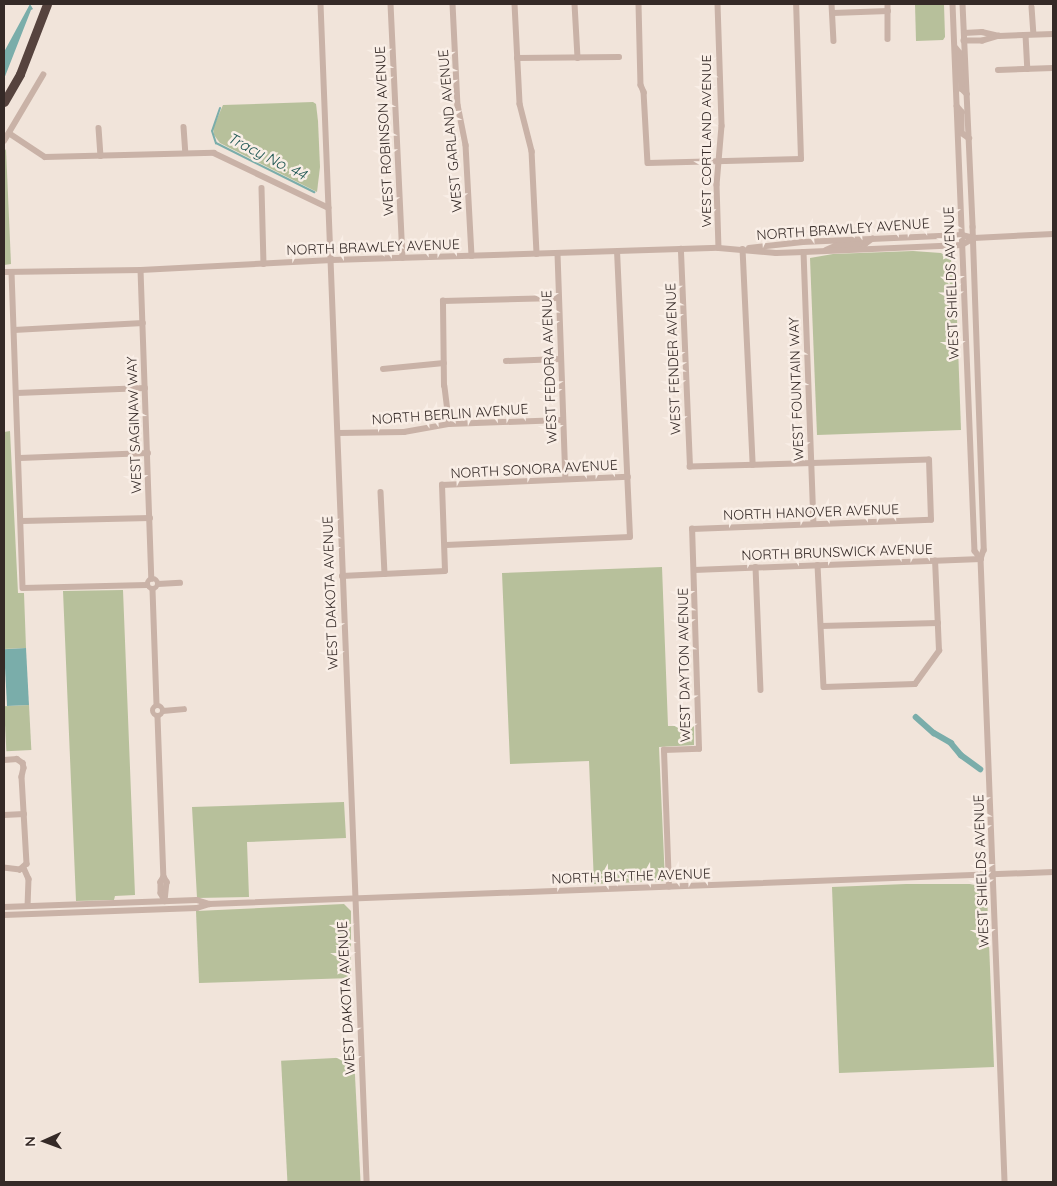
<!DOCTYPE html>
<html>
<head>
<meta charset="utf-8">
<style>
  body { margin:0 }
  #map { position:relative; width:1057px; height:1186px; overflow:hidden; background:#f1e4da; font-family:Quicksand,sans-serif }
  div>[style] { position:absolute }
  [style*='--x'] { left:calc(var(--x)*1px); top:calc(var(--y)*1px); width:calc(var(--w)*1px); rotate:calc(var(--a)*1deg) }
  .green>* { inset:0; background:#b7c09b; transform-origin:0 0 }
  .water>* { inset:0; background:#7aadaa; transform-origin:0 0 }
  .stream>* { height:2px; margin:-1px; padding:0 1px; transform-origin:1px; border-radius:1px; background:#7aadaa }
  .canal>* { height:5.5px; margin:-2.75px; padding:0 2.75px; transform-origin:2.75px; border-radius:2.75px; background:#7aadaa }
  .minor>* { height:5.5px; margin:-2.75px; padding:0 2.75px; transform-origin:2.75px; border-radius:2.75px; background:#c9b2a7 }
  .minor>.ring { margin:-2.75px; padding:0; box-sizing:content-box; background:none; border:5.5px solid #c9b2a7; border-radius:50% }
  .highway>* { height:9px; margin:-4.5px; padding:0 4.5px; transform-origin:4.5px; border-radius:4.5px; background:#56433e }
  span { translate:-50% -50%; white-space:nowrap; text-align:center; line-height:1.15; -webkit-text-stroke:5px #f9eee6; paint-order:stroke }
  .street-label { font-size:14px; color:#352a27 }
  .water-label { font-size:15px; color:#1e5653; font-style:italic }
  .frame { position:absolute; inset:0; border:5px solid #352a27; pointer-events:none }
  .north { position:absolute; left:20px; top:1116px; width:50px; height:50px; -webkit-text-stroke:4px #f9eee6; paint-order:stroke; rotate:268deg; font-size:14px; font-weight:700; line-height:20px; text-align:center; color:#352a27 }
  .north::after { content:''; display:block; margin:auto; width:18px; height:22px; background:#352a27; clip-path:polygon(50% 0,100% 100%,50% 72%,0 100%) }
</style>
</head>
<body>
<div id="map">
  <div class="green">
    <div style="clip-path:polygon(915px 4px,944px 4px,945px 37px,943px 40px,916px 41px)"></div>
    <div style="clip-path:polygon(313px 102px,316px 104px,318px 121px,320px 167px,317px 192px,220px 143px,214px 135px,213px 128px,223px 105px)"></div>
    <div style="clip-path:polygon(6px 149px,11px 264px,4px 265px,4px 152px)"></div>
    <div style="clip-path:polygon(913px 251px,941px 253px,951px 260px,956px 291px,961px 430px,817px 435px,810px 258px,833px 254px)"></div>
    <div style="clip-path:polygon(10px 431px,18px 593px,24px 593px,26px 648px,4px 649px,4px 432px)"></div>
    <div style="clip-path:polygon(662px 567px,668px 726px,694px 726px,694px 745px,659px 747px,665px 881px,594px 884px,589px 761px,510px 764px,502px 573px)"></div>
    <div style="clip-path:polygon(123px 590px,135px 895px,115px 896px,114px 900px,76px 901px,63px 591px)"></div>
    <div style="left:29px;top:705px;width:45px;height:25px;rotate:87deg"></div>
    <div style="clip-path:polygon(344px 802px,346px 838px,247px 842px,249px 897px,197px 898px,192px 807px)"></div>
    <div style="clip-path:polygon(906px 884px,970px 884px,979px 886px,987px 894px,994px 1067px,839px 1073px,832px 887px)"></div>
    <div style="clip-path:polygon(344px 904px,351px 911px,351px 978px,199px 983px,196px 911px)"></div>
    <div style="left:354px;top:1057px;width:125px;height:73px;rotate:87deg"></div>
  </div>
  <div class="water">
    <div style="clip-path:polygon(30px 4px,33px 9px,31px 10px,4px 79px,4px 52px)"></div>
    <div style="left:26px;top:648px;width:57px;height:22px;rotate:87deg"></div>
  </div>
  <div class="stream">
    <div style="--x:220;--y:108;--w:24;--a:109"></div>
    <div style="--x:212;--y:131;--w:13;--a:72"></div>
    <div style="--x:216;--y:143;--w:110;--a:26.6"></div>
  </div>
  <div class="canal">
    <div style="--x:916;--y:717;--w:24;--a:42"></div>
    <div style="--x:934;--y:733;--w:20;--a:30"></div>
    <div style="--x:951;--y:743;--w:16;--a:50"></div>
    <div style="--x:961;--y:755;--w:24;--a:36"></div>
  </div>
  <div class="minor">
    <div style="--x:321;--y:4;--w:1179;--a:87.76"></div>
    <div style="--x:391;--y:4;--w:254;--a:87.3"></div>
    <div style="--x:453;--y:4;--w:101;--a:87.2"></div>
    <div style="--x:458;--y:105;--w:41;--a:78.7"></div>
    <div style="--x:466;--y:145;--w:111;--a:86.9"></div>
    <div style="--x:515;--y:4;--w:100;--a:87.1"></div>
    <div style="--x:520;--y:104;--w:49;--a:75.7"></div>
    <div style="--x:532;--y:151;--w:103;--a:87.2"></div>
    <div style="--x:575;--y:4;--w:54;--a:86.8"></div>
    <div style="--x:639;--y:4;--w:81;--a:88.6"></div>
    <div style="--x:641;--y:85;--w:8;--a:67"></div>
    <div style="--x:644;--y:92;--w:71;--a:86.8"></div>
    <div style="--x:648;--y:163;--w:153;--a:-1.5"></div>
    <div style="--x:801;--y:159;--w:155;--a:-91.8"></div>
    <div style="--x:718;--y:4;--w:122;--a:88.1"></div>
    <div style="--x:722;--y:126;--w:59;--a:94.8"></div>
    <div style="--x:717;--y:185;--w:63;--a:88.2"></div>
    <div style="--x:832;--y:4;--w:37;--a:87"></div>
    <div style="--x:888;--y:4;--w:35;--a:90"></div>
    <div style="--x:953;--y:4;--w:547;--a:87.7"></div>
    <div style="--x:975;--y:551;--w:10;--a:53"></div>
    <div style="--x:963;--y:4;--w:223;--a:87.4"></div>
    <div style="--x:973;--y:227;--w:323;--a:88"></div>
    <div style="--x:984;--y:550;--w:9;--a:108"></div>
    <div style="--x:981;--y:559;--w:623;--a:87.79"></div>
    <div style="--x:1032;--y:7;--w:27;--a:86"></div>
    <div style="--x:833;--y:13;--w:55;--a:-2.1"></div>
    <div style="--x:964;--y:33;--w:18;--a:-3"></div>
    <div style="--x:982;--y:32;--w:17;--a:13"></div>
    <div style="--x:999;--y:36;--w:17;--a:163"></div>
    <div style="--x:983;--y:41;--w:19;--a:180"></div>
    <div style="--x:1026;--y:35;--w:34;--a:87"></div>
    <div style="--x:999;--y:36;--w:54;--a:-2.1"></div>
    <div style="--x:956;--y:48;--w:6;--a:51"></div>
    <div style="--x:960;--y:53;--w:36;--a:87"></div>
    <div style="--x:962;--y:89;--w:7;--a:45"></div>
    <div style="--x:517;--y:58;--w:102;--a:-0.6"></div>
    <div style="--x:998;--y:70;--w:55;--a:-2.1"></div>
    <div style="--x:957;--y:106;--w:8;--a:50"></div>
    <div style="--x:962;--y:112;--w:21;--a:90"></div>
    <div style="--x:962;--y:133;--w:9;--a:36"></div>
    <div style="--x:184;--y:127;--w:26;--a:86"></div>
    <div style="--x:99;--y:128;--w:28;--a:86"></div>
    <div style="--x:9;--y:133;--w:43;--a:33.7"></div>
    <div style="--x:45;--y:157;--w:169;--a:-1.4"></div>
    <div style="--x:214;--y:153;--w:127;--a:25.6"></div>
    <div style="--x:4;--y:141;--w:77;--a:-59.4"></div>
    <div style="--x:262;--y:188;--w:76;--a:88.5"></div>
    <div style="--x:749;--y:248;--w:54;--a:-6.3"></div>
    <div style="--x:803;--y:242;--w:159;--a:-2.5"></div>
    <div style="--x:962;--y:235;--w:12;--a:14"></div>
    <div style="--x:974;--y:238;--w:79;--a:-2.9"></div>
    <div style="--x:743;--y:249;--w:216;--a:87.3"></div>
    <div style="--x:826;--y:250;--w:10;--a:-24"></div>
    <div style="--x:835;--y:246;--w:30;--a:-4"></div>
    <div style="--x:865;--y:244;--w:9;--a:-36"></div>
    <div style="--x:804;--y:252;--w:272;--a:87.9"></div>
    <div style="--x:558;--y:254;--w:225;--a:88"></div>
    <div style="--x:141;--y:270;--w:309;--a:88"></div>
    <div style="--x:4;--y:272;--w:137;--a:-0.8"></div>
    <div style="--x:141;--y:270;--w:191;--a:-3"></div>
    <div style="--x:332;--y:260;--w:387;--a:-1.8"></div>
    <div style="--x:719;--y:248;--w:57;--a:5"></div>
    <div style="--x:776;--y:253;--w:28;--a:-2"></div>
    <div style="--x:804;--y:252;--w:158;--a:-2.5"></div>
    <div style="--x:962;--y:245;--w:14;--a:-30"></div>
    <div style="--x:12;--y:272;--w:316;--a:88"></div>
    <div style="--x:23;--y:588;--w:124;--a:-1.4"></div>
    <div style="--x:14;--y:330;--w:129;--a:-3.1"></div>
    <div style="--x:506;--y:361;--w:54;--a:-2.1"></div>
    <div style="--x:383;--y:369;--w:61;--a:-5.6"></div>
    <div style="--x:17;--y:393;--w:128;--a:-2.2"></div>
    <div style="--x:449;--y:424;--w:38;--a:-97"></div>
    <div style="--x:444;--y:386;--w:85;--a:-90.7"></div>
    <div style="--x:443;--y:301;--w:115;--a:-1.5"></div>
    <div style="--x:338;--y:433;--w:66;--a:-0.9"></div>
    <div style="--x:404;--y:432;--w:46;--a:-10.1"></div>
    <div style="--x:449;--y:424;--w:114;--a:-2"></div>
    <div style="--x:20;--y:458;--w:128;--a:-2.2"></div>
    <div style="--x:381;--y:492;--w:82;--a:87.2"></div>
    <div style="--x:22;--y:521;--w:128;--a:-1.3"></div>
    <div style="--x:446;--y:545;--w:184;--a:-2.5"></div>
    <div style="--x:630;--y:537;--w:285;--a:-92.6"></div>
    <div style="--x:818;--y:565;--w:122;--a:87.2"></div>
    <div style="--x:824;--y:687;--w:91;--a:-1.9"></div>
    <div style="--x:915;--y:684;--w:41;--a:-54"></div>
    <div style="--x:939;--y:651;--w:90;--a:-92.5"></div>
    <div style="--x:756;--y:567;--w:123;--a:87.7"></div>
    <div style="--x:694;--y:570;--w:287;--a:-2.2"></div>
    <div style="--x:342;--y:576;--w:103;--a:-2.8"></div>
    <div style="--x:445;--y:571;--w:86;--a:-92"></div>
    <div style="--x:442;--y:485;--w:186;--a:-2.5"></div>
    <div class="ring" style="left:147.5px;top:578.5px;width:5.5px;height:5.5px"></div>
    <div style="--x:158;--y:584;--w:22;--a:-3"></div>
    <div style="--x:153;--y:590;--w:115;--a:88"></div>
    <div style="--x:821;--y:626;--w:117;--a:-1.5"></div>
    <div class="ring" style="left:152.5px;top:705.5px;width:5.5px;height:5.5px"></div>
    <div style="--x:163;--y:711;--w:21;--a:-5"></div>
    <div style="--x:158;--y:717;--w:160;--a:87.9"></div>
    <div style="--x:164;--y:877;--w:6;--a:121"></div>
    <div style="--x:161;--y:882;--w:11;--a:90"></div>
    <div style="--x:161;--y:893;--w:9;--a:63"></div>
    <div style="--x:4;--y:760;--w:13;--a:-4"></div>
    <div style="--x:17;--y:759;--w:7;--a:34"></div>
    <div style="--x:23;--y:763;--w:5;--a:79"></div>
    <div style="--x:24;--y:768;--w:9;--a:103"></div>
    <div style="--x:22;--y:777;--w:87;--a:86.7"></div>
    <div style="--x:27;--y:864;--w:9;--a:139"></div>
    <div style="--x:20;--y:870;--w:16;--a:-173"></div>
    <div style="--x:4;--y:815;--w:20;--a:-3"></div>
    <div style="--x:24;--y:868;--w:12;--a:66"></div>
    <div style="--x:29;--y:879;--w:27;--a:92"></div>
    <div style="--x:164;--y:877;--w:6;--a:59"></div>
    <div style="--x:167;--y:882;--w:19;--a:96"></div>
    <div style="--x:669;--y:887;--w:137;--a:-92.1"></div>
    <div style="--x:664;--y:750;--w:35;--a:-2"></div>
    <div style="--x:699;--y:749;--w:220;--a:-91.8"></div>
    <div style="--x:692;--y:529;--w:239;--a:-2.2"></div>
    <div style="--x:931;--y:520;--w:60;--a:-91.9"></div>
    <div style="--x:929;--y:460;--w:239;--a:178.3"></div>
    <div style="--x:690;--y:467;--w:218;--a:-92.4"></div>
    <div style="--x:4;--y:907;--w:193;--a:-2.1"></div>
    <div style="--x:197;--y:900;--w:13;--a:18"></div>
    <div style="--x:4;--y:915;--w:193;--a:-2.1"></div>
    <div style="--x:197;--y:908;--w:13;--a:-18"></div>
    <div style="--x:209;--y:904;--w:845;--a:-2.17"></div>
  </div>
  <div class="highway">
    <div style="--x:4;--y:102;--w:32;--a:-60"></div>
    <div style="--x:20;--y:74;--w:75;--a:-68.9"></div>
  </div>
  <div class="street-label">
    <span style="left:384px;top:131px;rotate:-93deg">WEST ROBINSON AVENUE</span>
    <span style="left:450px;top:131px;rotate:-95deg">WEST GARLAND AVENUE</span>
    <span style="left:706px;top:141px;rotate:-90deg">WEST CORTLAND AVENUE</span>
    <span style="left:843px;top:229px;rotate:-4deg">NORTH BRAWLEY AVENUE</span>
    <span style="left:373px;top:247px;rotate:-2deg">NORTH BRAWLEY AVENUE</span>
    <span style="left:951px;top:283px;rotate:-92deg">WEST SHIELDS AVENUE</span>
    <span style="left:673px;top:359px;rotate:-92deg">WEST FENDER AVENUE</span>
    <span style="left:549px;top:367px;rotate:-92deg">WEST FEDORA AVENUE</span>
    <span style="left:796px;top:389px;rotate:-92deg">WEST FOUNTAIN WAY</span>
    <span style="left:450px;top:414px;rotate:-4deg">NORTH BERLIN AVENUE</span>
    <span style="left:134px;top:425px;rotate:-92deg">WEST SAGINAW WAY</span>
    <span style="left:534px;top:469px;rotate:-3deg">NORTH SONORA AVENUE</span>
    <span style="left:811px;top:512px;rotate:-2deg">NORTH HANOVER AVENUE</span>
    <span style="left:837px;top:552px;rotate:-2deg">NORTH BRUNSWICK AVENUE</span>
    <span style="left:330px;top:593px;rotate:-92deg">WEST DAKOTA AVENUE</span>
    <span style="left:684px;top:665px;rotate:-91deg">WEST DAYTON AVENUE</span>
    <span style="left:981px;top:871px;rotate:-92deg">WEST SHIELDS AVENUE</span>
    <span style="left:631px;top:876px;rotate:-2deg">NORTH BLYTHE AVENUE</span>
    <span style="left:346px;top:998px;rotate:-93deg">WEST DAKOTA AVENUE</span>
  </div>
  <div class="water-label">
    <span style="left:267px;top:156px;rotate:27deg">Tracy No. 44</span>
  </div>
  <div class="frame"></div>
  <div class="north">N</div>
</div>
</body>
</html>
